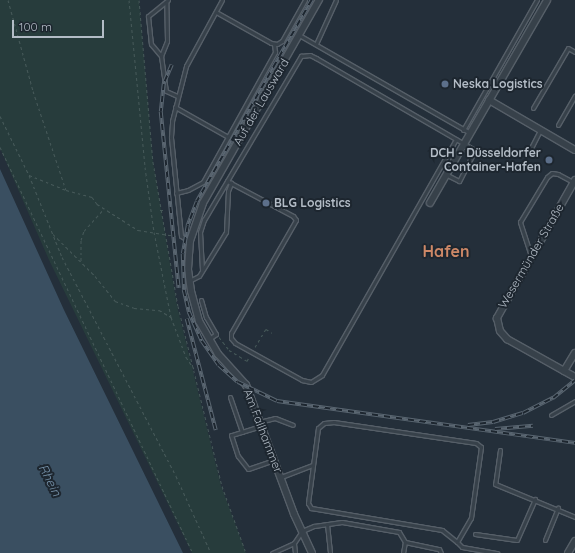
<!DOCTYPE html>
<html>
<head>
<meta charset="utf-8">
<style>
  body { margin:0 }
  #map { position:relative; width:575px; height:553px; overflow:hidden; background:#242f3a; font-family:Quicksand,sans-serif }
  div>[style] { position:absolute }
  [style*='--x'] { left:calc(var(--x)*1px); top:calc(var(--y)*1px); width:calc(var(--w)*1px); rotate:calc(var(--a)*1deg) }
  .green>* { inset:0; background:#273c3c }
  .water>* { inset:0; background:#3a4f61 }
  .path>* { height:1px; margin-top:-0.5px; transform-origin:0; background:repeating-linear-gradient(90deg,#465959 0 3px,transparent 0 6px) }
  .roads { filter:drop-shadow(1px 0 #565f68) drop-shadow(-1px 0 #565f68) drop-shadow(0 1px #565f68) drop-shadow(0 -1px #565f68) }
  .service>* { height:3px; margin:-1.5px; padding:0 1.5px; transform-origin:1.5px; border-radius:1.5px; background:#37414a }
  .minor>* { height:6px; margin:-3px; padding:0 3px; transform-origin:3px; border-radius:3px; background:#37414a }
  .rail>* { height:3.5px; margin-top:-1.75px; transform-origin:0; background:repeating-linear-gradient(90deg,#1d262f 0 6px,#5a6671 0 12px); box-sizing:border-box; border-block:1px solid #5a6671 }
  .dots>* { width:11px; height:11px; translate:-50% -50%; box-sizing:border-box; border:2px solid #1d262f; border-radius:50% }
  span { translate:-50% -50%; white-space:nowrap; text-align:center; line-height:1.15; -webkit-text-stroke:4px #1d262f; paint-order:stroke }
  .poi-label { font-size:12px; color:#b3bcc6; font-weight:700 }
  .left { translate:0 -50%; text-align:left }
  .right { translate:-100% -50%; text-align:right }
  .street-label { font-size:12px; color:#b3bcc6 }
  .water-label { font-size:13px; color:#7590a7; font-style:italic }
  .district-label { font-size:16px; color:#cd8867; font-weight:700 }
  .scale { position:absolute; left:12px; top:20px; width:92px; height:18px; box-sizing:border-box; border:2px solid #b3bcc6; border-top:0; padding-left:5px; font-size:12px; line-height:14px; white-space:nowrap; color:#b3bcc6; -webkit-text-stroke:3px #1d262f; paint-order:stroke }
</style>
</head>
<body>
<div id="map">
  <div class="green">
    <div style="clip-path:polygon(0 0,139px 0,153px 162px,177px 306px,221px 486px,246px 553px,192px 553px,49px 260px,0 148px)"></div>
  </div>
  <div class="water">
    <div style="clip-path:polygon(0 169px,64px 310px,183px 553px,0 553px)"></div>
  </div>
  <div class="path">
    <div style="--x:8;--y:0;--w:94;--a:74.6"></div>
    <div style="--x:33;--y:91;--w:104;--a:71.6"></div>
    <div style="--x:129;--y:0;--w:168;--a:84.5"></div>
    <div style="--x:145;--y:167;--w:66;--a:82.1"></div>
    <div style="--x:154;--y:232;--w:87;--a:78.7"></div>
    <div style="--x:171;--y:317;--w:43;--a:69.4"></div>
    <div style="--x:186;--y:357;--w:14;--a:56"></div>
    <div style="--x:139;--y:0;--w:163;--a:85.1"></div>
    <div style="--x:153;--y:162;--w:146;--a:80.2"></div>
    <div style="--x:178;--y:306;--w:185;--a:76.3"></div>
    <div style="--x:222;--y:486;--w:71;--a:70.3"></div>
    <div style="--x:0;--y:116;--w:66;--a:63.8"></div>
    <div style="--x:29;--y:175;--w:88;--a:68.1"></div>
    <div style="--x:62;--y:257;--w:247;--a:62.5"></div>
    <div style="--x:176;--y:476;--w:85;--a:65.6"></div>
    <div style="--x:0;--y:147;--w:450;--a:64.6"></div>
    <div style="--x:29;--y:175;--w:40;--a:22"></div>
    <div style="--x:66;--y:190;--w:27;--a:15"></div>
    <div style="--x:92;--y:197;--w:9;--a:54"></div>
    <div style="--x:97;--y:204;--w:49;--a:32.4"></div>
    <div style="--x:138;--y:230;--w:38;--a:9"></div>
    <div style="--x:160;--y:210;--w:5;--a:0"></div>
    <div style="--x:53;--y:234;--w:59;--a:45"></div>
    <div style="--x:95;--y:276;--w:32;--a:51"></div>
    <div style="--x:115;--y:301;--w:20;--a:20"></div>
    <div style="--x:134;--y:308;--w:25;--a:5"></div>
    <div style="--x:159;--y:310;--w:14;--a:30"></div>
    <div style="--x:81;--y:261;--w:21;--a:-90"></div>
    <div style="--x:81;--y:240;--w:9;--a:-72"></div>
    <div style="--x:84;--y:231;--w:30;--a:-48"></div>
    <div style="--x:219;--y:337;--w:16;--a:52"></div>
    <div style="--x:229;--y:350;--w:21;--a:31"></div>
    <div style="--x:247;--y:361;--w:4;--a:-63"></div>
    <div style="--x:255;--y:347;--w:21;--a:-59"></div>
    <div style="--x:266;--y:329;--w:7;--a:34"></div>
  </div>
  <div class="roads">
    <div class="service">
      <div style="--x:168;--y:0;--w:26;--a:141"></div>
      <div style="--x:148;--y:16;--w:28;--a:84"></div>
      <div style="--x:151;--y:44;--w:16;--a:50"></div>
      <div style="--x:161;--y:56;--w:35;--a:82"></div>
      <div style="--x:166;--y:91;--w:12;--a:24"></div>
      <div style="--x:216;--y:12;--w:63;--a:29.4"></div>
      <div style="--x:271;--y:43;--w:6;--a:9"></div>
      <div style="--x:277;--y:44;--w:6;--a:-31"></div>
      <div style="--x:282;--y:41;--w:47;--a:-60.7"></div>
      <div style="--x:299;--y:35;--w:197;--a:29.8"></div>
      <div style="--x:316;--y:44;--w:48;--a:-65.6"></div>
      <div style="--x:161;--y:56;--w:16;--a:-68"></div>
      <div style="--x:167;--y:41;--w:39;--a:-91"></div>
      <div style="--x:175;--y:107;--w:61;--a:29.5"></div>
      <div style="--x:533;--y:108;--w:69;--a:-59.7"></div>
      <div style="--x:568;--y:48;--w:8;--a:30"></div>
      <div style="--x:558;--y:125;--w:34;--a:-60"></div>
      <div style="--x:463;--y:130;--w:150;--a:-60.4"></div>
      <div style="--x:531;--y:148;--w:20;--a:-63"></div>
      <div style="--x:227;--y:181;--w:75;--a:27.9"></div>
      <div style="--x:293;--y:216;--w:5;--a:53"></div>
      <div style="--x:296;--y:220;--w:130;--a:119.9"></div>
      <div style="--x:231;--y:333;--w:5;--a:90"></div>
      <div style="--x:231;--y:338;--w:6;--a:51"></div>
      <div style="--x:235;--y:343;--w:77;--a:28.9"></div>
      <div style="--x:302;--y:380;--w:9;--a:13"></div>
      <div style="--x:311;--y:382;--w:13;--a:-32"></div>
      <div style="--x:322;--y:375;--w:271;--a:-60.4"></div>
      <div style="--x:176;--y:193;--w:12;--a:-14"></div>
      <div style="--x:188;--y:190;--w:17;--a:-28"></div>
      <div style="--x:203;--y:182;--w:149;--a:-61"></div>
      <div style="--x:275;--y:52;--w:8;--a:-97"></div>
      <div style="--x:189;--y:241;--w:9;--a:-148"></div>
      <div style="--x:181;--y:236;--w:100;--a:-95.8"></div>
      <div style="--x:171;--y:137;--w:16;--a:-86"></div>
      <div style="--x:172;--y:121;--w:57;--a:-75.7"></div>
      <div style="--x:186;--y:66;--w:75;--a:-61.4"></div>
      <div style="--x:531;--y:256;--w:36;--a:-108"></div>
      <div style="--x:520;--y:222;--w:52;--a:-59"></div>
      <div style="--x:547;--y:177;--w:6;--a:-39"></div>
      <div style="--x:552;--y:173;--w:6;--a:9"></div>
      <div style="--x:558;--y:174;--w:17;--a:28"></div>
      <div style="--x:202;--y:270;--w:38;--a:-93"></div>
      <div style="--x:200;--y:232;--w:13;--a:-72"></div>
      <div style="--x:204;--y:220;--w:191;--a:-59.4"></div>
      <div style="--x:301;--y:56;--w:9;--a:-6"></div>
      <div style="--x:310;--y:55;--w:7;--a:27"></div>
      <div style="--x:316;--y:58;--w:184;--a:30.1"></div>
      <div style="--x:475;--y:150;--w:35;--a:117"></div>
      <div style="--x:459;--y:181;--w:13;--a:-153"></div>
      <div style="--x:189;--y:281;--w:11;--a:-27"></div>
      <div style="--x:199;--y:276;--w:52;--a:-58.5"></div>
      <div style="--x:226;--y:232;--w:41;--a:-87.2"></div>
      <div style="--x:228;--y:191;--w:9;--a:-69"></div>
      <div style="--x:201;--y:300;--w:18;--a:74"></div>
      <div style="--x:206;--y:317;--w:20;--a:60"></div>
      <div style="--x:216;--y:334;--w:9;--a:144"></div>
      <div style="--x:230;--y:397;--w:37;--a:71"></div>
      <div style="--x:551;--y:415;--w:28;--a:-30"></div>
      <div style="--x:259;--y:422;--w:16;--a:-14"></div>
      <div style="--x:275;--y:418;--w:19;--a:21"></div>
      <div style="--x:261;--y:426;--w:31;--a:163"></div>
      <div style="--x:231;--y:435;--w:22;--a:72"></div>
      <div style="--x:238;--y:456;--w:16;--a:52"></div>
      <div style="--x:248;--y:469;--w:28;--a:-19"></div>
      <div style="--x:500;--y:450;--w:34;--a:98"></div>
      <div style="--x:495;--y:484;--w:87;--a:22.4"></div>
      <div style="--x:281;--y:477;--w:34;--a:-21"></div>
      <div style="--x:327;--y:524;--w:29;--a:84"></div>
      <div style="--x:475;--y:534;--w:42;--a:8.1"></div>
      <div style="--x:517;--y:540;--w:45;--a:-66.3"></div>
      <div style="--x:545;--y:540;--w:35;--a:-68"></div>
      <div style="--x:457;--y:542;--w:28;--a:-60"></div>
      <div style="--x:471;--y:518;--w:72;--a:-82"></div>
      <div style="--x:481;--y:447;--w:6;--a:-141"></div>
      <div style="--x:476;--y:443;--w:144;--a:-171.6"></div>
      <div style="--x:334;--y:422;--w:10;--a:174"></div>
      <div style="--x:324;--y:423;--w:8;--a:140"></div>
      <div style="--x:318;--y:428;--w:76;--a:97.6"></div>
      <div style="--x:308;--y:503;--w:6;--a:59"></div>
      <div style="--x:311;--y:508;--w:133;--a:9.5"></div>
      <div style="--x:442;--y:530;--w:19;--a:39"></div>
      <div style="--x:457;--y:542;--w:7;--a:45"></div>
      <div style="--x:462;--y:547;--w:36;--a:10"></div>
      <div style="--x:272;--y:553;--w:24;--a:-24"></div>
      <div style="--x:295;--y:553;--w:10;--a:-96"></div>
      <div style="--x:294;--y:543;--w:14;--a:-56"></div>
      <div style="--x:302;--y:531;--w:13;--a:-23"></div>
      <div style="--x:314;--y:526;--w:28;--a:-8"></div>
      <div style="--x:342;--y:522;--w:58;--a:10"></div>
      <div style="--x:399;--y:532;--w:12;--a:59"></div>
      <div style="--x:405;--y:542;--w:35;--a:12"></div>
      <div style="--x:439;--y:549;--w:4;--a:63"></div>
      <div style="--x:403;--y:553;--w:11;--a:-80"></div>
    </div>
    <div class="minor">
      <div style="--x:489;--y:100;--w:99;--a:30.2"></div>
      <div style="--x:575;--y:180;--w:159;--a:119.5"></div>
      <div style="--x:497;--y:318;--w:13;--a:77"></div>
      <div style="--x:500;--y:331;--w:11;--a:49"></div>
      <div style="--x:507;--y:339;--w:78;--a:29.2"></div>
      <div style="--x:430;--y:203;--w:234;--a:-60"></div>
      <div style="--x:564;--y:371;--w:21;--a:-59"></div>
      <div style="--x:312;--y:553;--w:43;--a:-114.8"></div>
      <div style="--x:294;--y:514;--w:138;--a:-110.4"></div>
      <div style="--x:246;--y:385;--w:42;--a:-132.1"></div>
      <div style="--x:218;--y:354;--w:38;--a:-120"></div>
      <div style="--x:199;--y:321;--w:31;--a:-105"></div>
      <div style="--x:191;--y:291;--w:22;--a:-98"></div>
      <div style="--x:188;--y:269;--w:28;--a:-86"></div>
      <div style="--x:190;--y:241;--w:40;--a:-71.1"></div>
      <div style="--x:203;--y:203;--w:234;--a:-60.3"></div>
      <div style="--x:568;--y:553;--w:14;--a:-60"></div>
    </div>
  </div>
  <div class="rail">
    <div style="--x:312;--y:0;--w:232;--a:119.7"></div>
    <div style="--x:197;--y:202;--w:26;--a:111"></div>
    <div style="--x:188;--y:226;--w:28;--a:100"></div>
    <div style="--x:183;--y:254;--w:36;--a:88"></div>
    <div style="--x:184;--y:290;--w:23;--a:77"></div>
    <div style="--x:189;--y:312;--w:32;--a:66"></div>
    <div style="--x:202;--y:341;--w:29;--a:55"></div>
    <div style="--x:219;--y:365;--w:25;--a:42"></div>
    <div style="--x:238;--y:382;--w:43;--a:26"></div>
    <div style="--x:277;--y:401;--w:301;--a:8"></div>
    <div style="--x:172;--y:65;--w:21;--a:113"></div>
    <div style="--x:164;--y:84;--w:28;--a:96"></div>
    <div style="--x:161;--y:112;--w:177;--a:84.2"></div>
    <div style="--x:187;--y:319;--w:115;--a:75.4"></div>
    <div style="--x:468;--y:425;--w:25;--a:-7"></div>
    <div style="--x:493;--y:422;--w:31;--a:-17"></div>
    <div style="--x:523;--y:413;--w:34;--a:-27"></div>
    <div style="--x:553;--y:398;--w:28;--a:-39"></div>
    <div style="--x:495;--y:429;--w:38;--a:-5"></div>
  </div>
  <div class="dots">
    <div style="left:445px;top:84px;background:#5c6f8a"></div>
    <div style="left:549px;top:160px;background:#5c6f8a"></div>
    <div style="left:266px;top:203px;background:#5c6f8a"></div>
  </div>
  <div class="poi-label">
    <span class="left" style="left:453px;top:84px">Neska Logistics</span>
    <span class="right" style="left:541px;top:160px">DCH - Düsseldorfer<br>Container-Hafen</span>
    <span class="left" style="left:274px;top:203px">BLG Logistics</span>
  </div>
  <div class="street-label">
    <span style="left:261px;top:102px;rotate:-60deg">Auf der Lausward</span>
    <span style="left:531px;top:256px;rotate:-60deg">Wesermünder Straße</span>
    <span style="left:263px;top:431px;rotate:69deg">Am Fallhammer</span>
  </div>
  <div class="water-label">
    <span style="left:50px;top:480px;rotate:63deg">Rhein</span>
  </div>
  <div class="district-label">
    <span style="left:446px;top:251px">Hafen</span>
  </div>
  <div class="scale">100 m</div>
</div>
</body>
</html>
